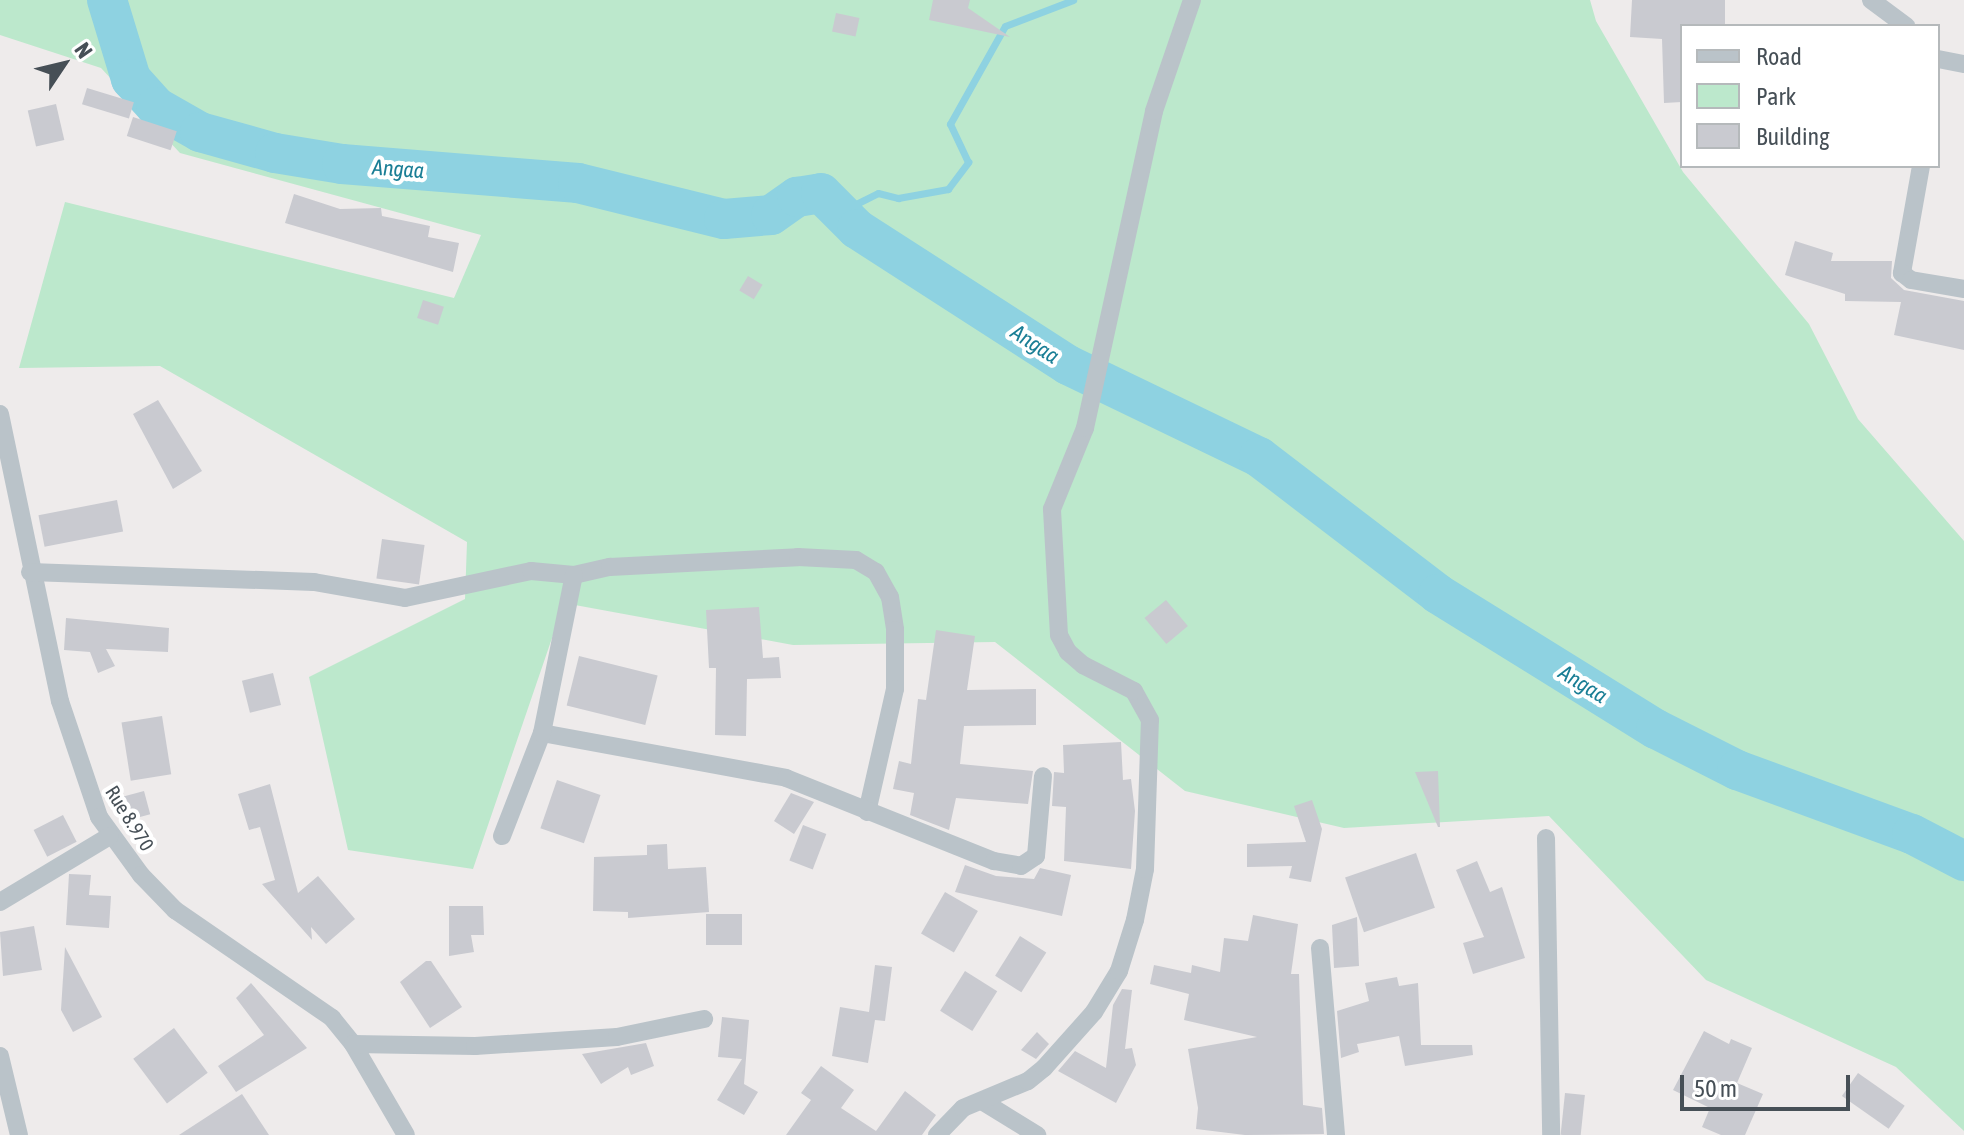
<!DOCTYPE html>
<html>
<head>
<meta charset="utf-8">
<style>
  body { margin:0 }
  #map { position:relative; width:1964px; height:1135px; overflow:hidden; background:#eeebeb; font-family:"Asap Condensed",sans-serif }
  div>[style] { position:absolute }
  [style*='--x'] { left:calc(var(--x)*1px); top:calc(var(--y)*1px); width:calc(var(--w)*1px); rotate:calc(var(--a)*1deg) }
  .green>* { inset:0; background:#bce8cc }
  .stream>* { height:7px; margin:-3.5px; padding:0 3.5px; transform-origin:3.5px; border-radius:3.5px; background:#8ed2e1 }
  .river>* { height:40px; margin:-20px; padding:0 20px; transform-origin:20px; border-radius:20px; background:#8ed2e1 }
  .building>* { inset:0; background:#c9cad0; transform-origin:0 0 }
  .street>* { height:18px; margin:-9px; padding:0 9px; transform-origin:9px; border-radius:9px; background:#bac3c9 }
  span { translate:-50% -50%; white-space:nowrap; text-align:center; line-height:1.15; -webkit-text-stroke:8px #fff; paint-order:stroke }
  .street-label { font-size:20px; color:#464f56 }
  .water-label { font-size:22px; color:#1a7e95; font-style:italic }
  .legend { position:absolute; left:1680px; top:24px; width:260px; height:144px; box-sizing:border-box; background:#fff; border:2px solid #b5b9bb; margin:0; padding:10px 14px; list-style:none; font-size:24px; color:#464f56 }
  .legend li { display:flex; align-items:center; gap:16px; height:40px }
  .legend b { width:40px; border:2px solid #b5b9bb }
  .north { position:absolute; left:24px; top:24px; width:80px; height:80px; -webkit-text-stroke:6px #fff; paint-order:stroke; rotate:55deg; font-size:22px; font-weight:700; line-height:32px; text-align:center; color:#464f56 }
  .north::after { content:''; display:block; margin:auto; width:28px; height:36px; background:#464f56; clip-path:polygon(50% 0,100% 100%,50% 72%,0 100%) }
  .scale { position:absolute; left:1680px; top:1075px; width:170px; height:36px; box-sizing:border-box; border:4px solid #464f56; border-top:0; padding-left:10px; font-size:24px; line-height:28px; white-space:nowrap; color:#464f56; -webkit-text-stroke:6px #fff; paint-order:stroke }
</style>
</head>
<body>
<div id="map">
  <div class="green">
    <div style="clip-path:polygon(0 0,1590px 0,1596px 21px,1683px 172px,1809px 324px,1858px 419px,1964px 541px,1964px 1131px,1896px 1067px,1706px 980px,1549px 816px,1344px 828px,1185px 791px,995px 642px,793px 645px,564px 603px,473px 869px,348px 850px,309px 677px,465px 599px,467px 542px,160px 366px,19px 368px,65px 202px,454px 298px,481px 235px,180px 153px,101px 68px,0 35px)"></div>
  </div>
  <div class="stream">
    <div style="--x:842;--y:211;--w:40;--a:-26.6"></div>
    <div style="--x:878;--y:193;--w:21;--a:14"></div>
    <div style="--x:898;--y:198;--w:51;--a:-10.2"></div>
    <div style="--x:948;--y:189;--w:34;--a:-53"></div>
    <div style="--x:968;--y:162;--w:42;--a:-115.3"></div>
    <div style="--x:950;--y:124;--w:112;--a:-60.7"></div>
    <div style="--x:1005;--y:26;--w:73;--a:-20.9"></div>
  </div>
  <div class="river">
    <div style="--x:107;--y:0;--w:83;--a:73.1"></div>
    <div style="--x:131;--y:79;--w:38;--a:48"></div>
    <div style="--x:156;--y:107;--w:51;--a:29.6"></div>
    <div style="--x:200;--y:132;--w:78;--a:15.6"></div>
    <div style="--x:275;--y:153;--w:68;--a:9.3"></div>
    <div style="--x:342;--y:164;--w:237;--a:4.6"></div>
    <div style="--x:578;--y:183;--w:150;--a:13.9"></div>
    <div style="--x:724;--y:219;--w:47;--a:-4.9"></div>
    <div style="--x:771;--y:215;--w:32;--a:-35"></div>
    <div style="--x:797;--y:197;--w:24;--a:-9"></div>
    <div style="--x:821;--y:193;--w:51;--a:45"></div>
    <div style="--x:857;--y:229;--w:251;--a:32.8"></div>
    <div style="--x:1068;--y:365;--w:212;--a:25.7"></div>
    <div style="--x:1259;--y:457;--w:225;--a:37.4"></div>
    <div style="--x:1438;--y:594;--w:256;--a:31.8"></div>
    <div style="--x:1656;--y:729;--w:91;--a:26.8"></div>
    <div style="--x:1737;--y:770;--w:186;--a:20.1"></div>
    <div style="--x:1912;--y:834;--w:59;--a:27.4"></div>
  </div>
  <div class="building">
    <div style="clip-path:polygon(933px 0,970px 0,968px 8px,1010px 37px,929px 20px)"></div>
    <div style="clip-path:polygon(1632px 0,1725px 0,1725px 26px,1682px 26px,1682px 102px,1664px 103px,1662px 39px,1630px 37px)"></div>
    <div style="left:836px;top:13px;width:24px;height:19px;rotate:12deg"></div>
    <div style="left:87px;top:88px;width:49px;height:17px;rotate:17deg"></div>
    <div style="left:56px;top:104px;width:37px;height:29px;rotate:77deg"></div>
    <div style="left:133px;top:117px;width:46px;height:20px;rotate:18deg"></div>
    <div style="clip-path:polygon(294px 194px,340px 209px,381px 208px,382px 216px,430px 226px,428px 237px,459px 243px,453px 272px,285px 223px)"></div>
    <div style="clip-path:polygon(1795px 241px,1833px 253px,1831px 261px,1892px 261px,1891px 278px,1904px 290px,1964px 301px,1964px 350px,1894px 335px,1901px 302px,1845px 301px,1845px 294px,1785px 275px)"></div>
    <div style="left:748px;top:276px;width:17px;height:17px;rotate:31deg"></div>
    <div style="left:423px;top:300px;width:22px;height:19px;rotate:18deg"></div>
    <div style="clip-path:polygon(158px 400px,202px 471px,173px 489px,133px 414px)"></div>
    <div style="left:117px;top:500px;width:32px;height:80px;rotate:79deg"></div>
    <div style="left:382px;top:539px;width:43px;height:40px;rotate:8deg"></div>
    <div style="left:1166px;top:600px;width:34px;height:28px;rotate:50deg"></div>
    <div style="clip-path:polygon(759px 607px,763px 658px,779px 657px,781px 678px,747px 679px,746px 736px,715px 735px,716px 668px,709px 668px,706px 610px)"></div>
    <div style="clip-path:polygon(66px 618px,169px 628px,168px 652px,106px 649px,115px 666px,98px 673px,90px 652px,64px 650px)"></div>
    <div style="clip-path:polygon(936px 630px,975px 636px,967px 690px,1036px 689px,1036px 725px,964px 726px,960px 764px,1033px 771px,1028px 804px,956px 798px,949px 830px,910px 815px,914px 793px,893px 789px,899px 761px,911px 764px,918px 699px,926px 700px)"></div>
    <div style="left:579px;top:656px;width:81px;height:51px;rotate:14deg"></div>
    <div style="left:273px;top:673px;width:33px;height:32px;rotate:76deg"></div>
    <div style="left:162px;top:716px;width:59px;height:41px;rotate:81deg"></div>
    <div style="clip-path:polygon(1121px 742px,1123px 780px,1131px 779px,1135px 811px,1131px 869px,1064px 861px,1066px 807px,1052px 806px,1054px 772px,1064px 773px,1063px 745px)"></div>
    <div style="clip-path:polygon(1438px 771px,1440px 827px,1438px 827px,1415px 772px)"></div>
    <div style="left:557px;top:780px;width:46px;height:51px;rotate:19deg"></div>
    <div style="clip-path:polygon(270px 784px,298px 893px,318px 876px,355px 919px,326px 944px,311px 927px,312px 940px,262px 884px,275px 880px,260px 827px,249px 830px,238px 794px)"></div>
    <div style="left:144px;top:791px;width:24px;height:27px;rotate:75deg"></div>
    <div style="clip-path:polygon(791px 793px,814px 802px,794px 834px,774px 821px)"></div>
    <div style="clip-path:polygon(1312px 800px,1322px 829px,1311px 882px,1289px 878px,1292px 866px,1247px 867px,1247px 844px,1306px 842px,1294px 806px)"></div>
    <div style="left:63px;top:815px;width:30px;height:33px;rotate:63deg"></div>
    <div style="left:803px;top:825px;width:25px;height:38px;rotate:21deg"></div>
    <div style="clip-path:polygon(667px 844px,668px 869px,706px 867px,709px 912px,628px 918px,628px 912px,593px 911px,594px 857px,647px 855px,647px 845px)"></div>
    <div style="left:1416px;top:853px;width:58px;height:75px;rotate:71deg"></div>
    <div style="clip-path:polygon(1477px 861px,1490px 892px,1502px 887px,1525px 958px,1473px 974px,1463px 943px,1484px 937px,1456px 870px)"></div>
    <div style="clip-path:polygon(965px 865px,996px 876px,1034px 879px,1040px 868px,1071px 875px,1062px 916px,955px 892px)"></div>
    <div style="clip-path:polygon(69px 874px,91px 875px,89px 895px,111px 896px,109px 928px,66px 925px)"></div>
    <div style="left:945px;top:892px;width:38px;height:48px;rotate:30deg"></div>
    <div style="clip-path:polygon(449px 906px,483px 906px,484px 935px,471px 935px,474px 952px,449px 956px)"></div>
    <div style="left:706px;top:914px;width:36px;height:31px"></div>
    <div style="clip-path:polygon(1253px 915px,1298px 924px,1291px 974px,1299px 974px,1303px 1105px,1322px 1108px,1324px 1134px,1245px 1135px,1196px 1129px,1198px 1108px,1188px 1049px,1257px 1037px,1184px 1020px,1189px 994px,1150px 984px,1154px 965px,1191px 973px,1192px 965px,1220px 972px,1224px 938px,1248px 941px)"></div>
    <div style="clip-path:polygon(1357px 917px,1359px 966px,1334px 968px,1332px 925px)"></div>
    <div style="clip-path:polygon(34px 926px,42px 970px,3px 976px,0 932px)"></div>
    <div style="left:1020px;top:936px;width:31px;height:47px;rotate:32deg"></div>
    <div style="clip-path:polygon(65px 947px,102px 1017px,73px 1032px,61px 1010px)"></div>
    <div style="clip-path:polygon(426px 961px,431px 961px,462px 1007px,430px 1028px,400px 982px)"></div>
    <div style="clip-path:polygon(875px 965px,892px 967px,885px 1021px,875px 1020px,868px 1063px,832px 1056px,840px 1007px,869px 1012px)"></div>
    <div style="left:965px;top:971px;width:38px;height:47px;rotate:32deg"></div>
    <div style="clip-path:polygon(1397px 977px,1399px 986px,1418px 983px,1421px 1045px,1472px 1045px,1473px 1055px,1405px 1066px,1399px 1036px,1357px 1044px,1359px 1052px,1341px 1058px,1337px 1011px,1369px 1001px,1365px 983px)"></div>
    <div style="clip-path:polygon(251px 983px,307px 1048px,236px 1092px,218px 1066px,264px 1035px,236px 998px)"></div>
    <div style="clip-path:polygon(1122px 989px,1132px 990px,1125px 1049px,1132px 1048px,1136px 1065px,1116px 1103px,1058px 1071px,1075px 1051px,1106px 1068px,1113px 1005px)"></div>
    <div style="clip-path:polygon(722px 1017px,749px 1020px,744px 1084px,758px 1092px,744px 1115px,717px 1100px,742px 1059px,718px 1057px)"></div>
    <div style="left:174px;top:1028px;width:56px;height:51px;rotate:53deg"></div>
    <div style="clip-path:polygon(1704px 1031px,1729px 1044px,1731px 1039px,1752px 1048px,1737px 1083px,1763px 1094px,1745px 1135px,1721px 1135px,1702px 1127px,1710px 1108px,1673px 1090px)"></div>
    <div style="clip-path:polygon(1037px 1032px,1049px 1044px,1036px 1059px,1021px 1050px)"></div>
    <div style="clip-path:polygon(646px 1043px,654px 1066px,631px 1075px,628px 1067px,601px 1084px,582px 1054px)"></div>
    <div style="clip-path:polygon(821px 1066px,854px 1090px,841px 1108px,876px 1131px,905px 1091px,936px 1115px,922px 1135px,786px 1135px,811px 1100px,801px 1093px)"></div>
    <div style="left:1858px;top:1073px;width:57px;height:28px;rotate:35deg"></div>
    <div style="left:1565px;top:1093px;width:20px;height:42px;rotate:6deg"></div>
    <div style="clip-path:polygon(242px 1094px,269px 1135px,179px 1135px)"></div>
  </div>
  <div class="street">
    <div style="--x:1871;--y:0;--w:44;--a:36.6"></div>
    <div style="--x:1938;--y:59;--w:26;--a:11"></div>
    <div style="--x:1921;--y:166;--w:109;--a:100.1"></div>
    <div style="--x:1902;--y:273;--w:11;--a:38"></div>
    <div style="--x:1911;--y:280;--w:54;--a:9.6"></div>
    <div style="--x:0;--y:414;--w:293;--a:78.2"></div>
    <div style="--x:60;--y:701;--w:122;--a:71.4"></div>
    <div style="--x:99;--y:817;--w:72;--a:54.1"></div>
    <div style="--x:141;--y:875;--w:49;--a:45.8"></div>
    <div style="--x:175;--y:910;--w:191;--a:34.5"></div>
    <div style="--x:332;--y:1018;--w:33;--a:51"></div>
    <div style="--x:353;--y:1044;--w:105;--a:59.8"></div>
    <div style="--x:30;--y:572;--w:284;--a:2"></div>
    <div style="--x:314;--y:582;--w:92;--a:10"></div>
    <div style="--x:405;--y:598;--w:129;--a:-12.1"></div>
    <div style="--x:531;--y:571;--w:43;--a:5.3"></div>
    <div style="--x:574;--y:575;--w:37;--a:-13"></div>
    <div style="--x:610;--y:567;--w:188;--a:-3"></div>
    <div style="--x:798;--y:557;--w:58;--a:3"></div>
    <div style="--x:856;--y:560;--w:23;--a:31"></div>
    <div style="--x:876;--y:572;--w:29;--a:61"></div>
    <div style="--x:890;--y:597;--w:33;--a:81"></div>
    <div style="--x:895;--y:630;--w:59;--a:90"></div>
    <div style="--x:895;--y:689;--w:126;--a:102.8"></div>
    <div style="--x:542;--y:733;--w:248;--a:10.4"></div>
    <div style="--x:786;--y:778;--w:224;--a:21.8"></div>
    <div style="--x:994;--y:861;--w:27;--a:10"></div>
    <div style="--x:1021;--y:866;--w:18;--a:-34"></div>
    <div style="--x:1036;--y:856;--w:80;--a:-85"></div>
    <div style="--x:502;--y:836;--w:110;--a:-68.8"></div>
    <div style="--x:542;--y:733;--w:161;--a:-78.6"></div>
    <div style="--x:1546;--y:838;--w:297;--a:89"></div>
    <div style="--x:0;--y:902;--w:128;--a:-31"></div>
    <div style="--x:1320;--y:948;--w:188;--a:85.1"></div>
    <div style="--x:353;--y:1044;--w:122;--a:0.9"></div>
    <div style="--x:475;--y:1046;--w:142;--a:-3.6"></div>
    <div style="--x:617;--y:1037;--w:89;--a:-11.7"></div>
    <div style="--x:0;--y:1056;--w:81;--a:76.5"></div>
    <div style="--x:982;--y:1101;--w:65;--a:31.7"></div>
    <div style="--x:937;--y:1135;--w:37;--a:-46"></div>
    <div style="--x:963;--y:1108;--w:70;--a:-22.6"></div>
    <div style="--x:1028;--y:1081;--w:21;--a:-39"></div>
    <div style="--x:1044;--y:1068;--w:75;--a:-48.2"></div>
    <div style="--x:1094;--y:1012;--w:48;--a:-58.6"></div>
    <div style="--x:1119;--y:971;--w:53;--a:-72.6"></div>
    <div style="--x:1135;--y:920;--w:52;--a:-78.9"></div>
    <div style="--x:1145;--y:869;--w:149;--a:-88.1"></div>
    <div style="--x:1150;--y:720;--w:33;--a:-119"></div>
    <div style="--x:1134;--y:691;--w:57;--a:-153"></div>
    <div style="--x:1083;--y:665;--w:20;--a:-139"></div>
    <div style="--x:1068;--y:652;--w:19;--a:-118"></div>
    <div style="--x:1059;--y:635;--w:126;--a:-93.2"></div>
    <div style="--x:1052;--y:509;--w:87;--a:-67.8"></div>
    <div style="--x:1085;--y:428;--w:324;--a:-77.7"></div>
    <div style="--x:1154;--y:111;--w:117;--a:-71.1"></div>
  </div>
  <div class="street-label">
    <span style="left:130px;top:818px;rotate:58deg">Rue 8.970</span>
  </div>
  <div class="water-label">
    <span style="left:398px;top:169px;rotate:4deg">Angaa</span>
    <span style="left:1035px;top:344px;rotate:33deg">Angaa</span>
    <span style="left:1583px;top:684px;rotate:32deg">Angaa</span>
  </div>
  <ul class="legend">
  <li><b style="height:10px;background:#bac3c9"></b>Road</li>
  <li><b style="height:22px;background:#bce8cc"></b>Park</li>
  <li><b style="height:22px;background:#c9cad0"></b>Building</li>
  </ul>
  <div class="north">N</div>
  <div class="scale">50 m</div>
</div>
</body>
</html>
